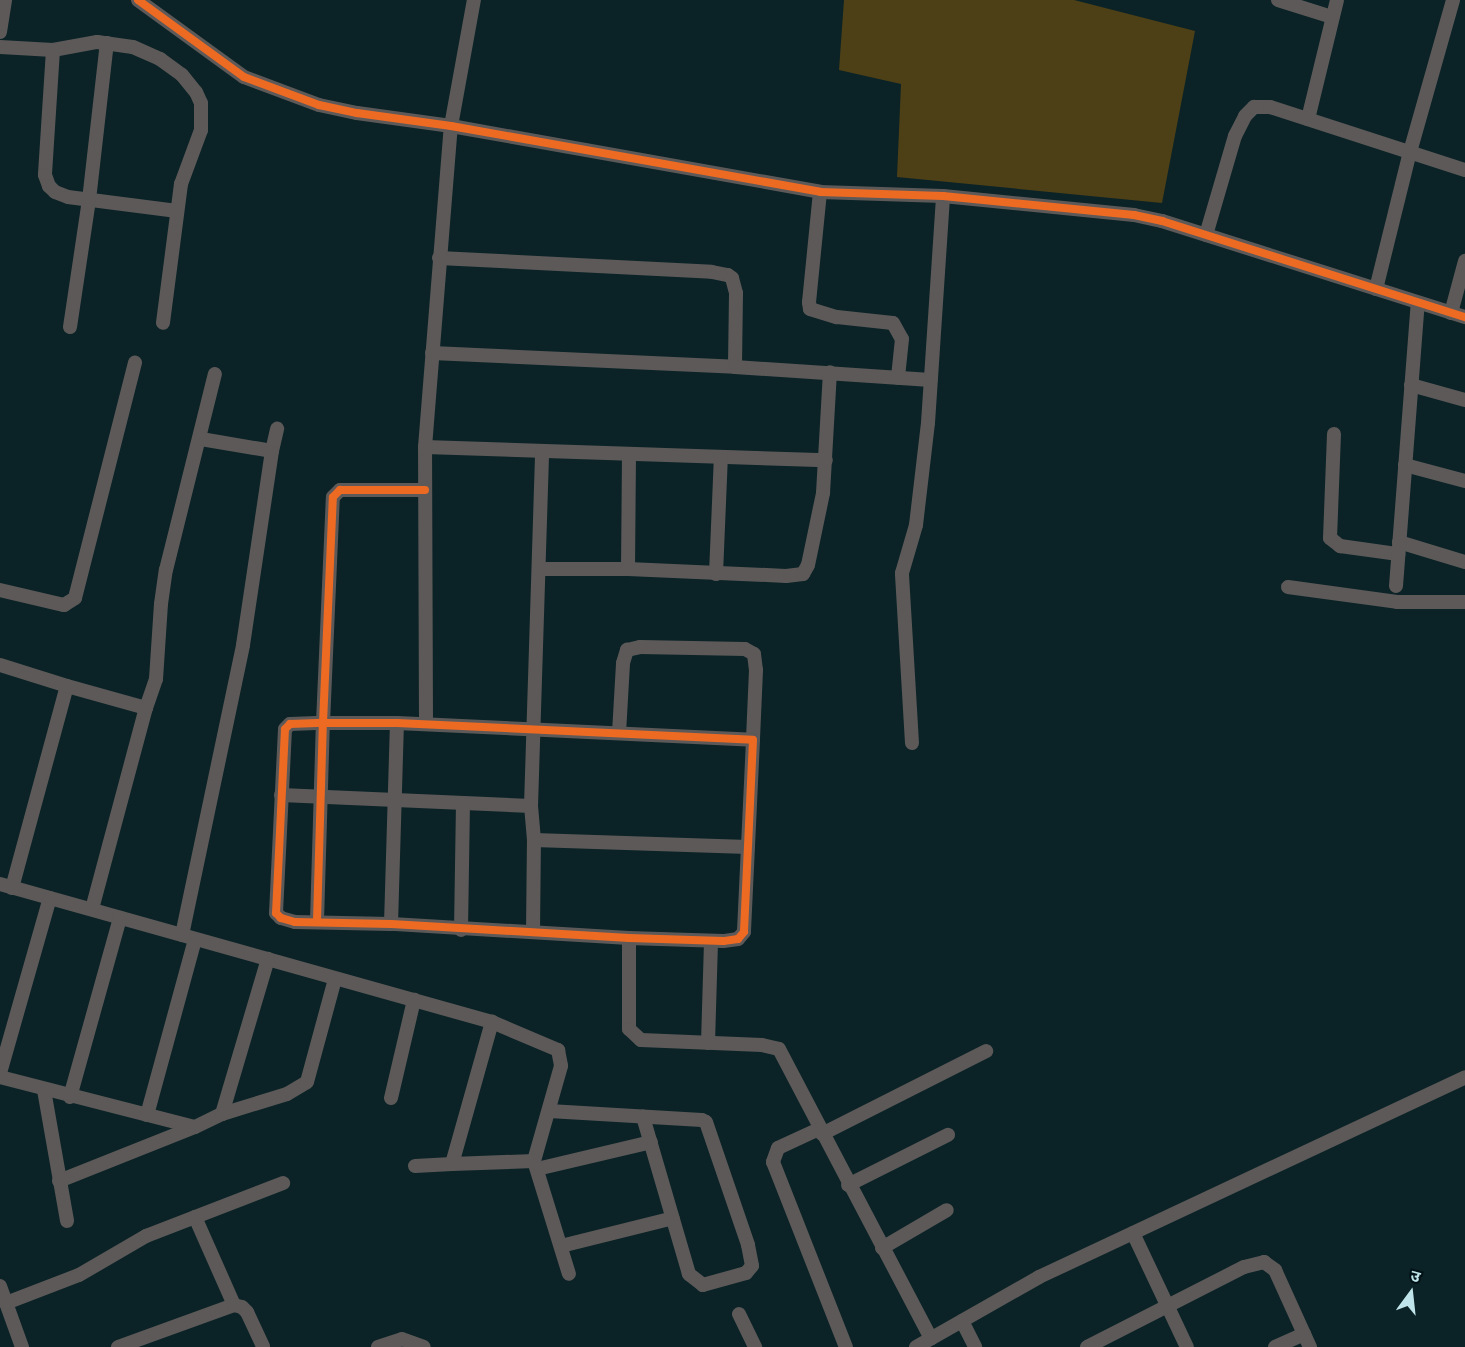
<!DOCTYPE html>
<html>
<head>
<meta charset="utf-8">
<style>
  body { margin:0 }
  #map { position:relative; width:1465px; height:1347px; overflow:hidden; background:#0b2326; font-family:"Noto Serif","Noto Sans Devanagari",serif }
  div>[style] { position:absolute }
  [style*='--x'] { left:calc(var(--x)*1px); top:calc(var(--y)*1px); width:calc(var(--w)*1px); rotate:calc(var(--a)*1deg) }
  .green>* { inset:0; background:#4e4016 }
  .street>* { height:14px; margin:-7px; padding:0 7px; transform-origin:7px; border-radius:7px; background:#5d5959 }
  .cycleway>* { height:8px; margin:-4px; padding:0 4px; transform-origin:4px; border-radius:4px; background:#ed6a23 }
  span { translate:-50% -50%; white-space:nowrap; text-align:center; line-height:1.15; -webkit-text-stroke:6px #001215; paint-order:stroke }
  .north { position:absolute; left:1381px; top:1263px; width:60px; height:60px; -webkit-text-stroke:4px #001215; paint-order:stroke; rotate:15deg; font-size:16px; font-weight:700; line-height:24px; text-align:center; color:#bfe5ea }
  .north::after { content:''; display:block; margin:auto; width:21px; height:27px; background:#bfe5ea; clip-path:polygon(50% 0,100% 100%,50% 72%,0 100%) }
</style>
</head>
<body>
<div id="map">
  <div class="green">
    <div style="clip-path:polygon(844px 0,1074px 0,1195px 31px,1162px 203px,897px 177px,901px 84px,839px 70px)"></div>
  </div>
  <div class="street">
    <div style="--x:138;--y:0;--w:131;--a:36"></div>
    <div style="--x:244;--y:77;--w:80;--a:20.5"></div>
    <div style="--x:319;--y:105;--w:39;--a:12"></div>
    <div style="--x:357;--y:113;--w:95;--a:7.9"></div>
    <div style="--x:451;--y:126;--w:375;--a:10.1"></div>
    <div style="--x:820;--y:192;--w:123;--a:1.9"></div>
    <div style="--x:943;--y:196;--w:192;--a:5.7"></div>
    <div style="--x:1134;--y:215;--w:29;--a:12"></div>
    <div style="--x:1162;--y:221;--w:318;--a:17.6"></div>
    <div style="--x:1278;--y:0;--w:57;--a:17.5"></div>
    <div style="--x:0;--y:32;--w:32;--a:-81"></div>
    <div style="--x:0;--y:47;--w:53;--a:3.2"></div>
    <div style="--x:53;--y:50;--w:45;--a:-10.3"></div>
    <div style="--x:97;--y:42;--w:36;--a:8"></div>
    <div style="--x:133;--y:47;--w:30;--a:24"></div>
    <div style="--x:160;--y:59;--w:27;--a:36"></div>
    <div style="--x:182;--y:75;--w:22;--a:51"></div>
    <div style="--x:196;--y:92;--w:12;--a:66"></div>
    <div style="--x:201;--y:103;--w:27;--a:90"></div>
    <div style="--x:201;--y:130;--w:58;--a:110.3"></div>
    <div style="--x:181;--y:184;--w:140;--a:97.4"></div>
    <div style="--x:53;--y:50;--w:125;--a:93.7"></div>
    <div style="--x:45;--y:175;--w:12;--a:70"></div>
    <div style="--x:49;--y:186;--w:8;--a:45"></div>
    <div style="--x:55;--y:192;--w:14;--a:21"></div>
    <div style="--x:68;--y:197;--w:110;--a:7.3"></div>
    <div style="--x:1308;--y:119;--w:122;--a:-76.3"></div>
    <div style="--x:820;--y:192;--w:111;--a:95.7"></div>
    <div style="--x:809;--y:302;--w:7;--a:82"></div>
    <div style="--x:810;--y:309;--w:28;--a:17"></div>
    <div style="--x:837;--y:317;--w:56;--a:6.1"></div>
    <div style="--x:893;--y:323;--w:18;--a:61"></div>
    <div style="--x:902;--y:339;--w:39;--a:96"></div>
    <div style="--x:1206;--y:235;--w:103;--a:-73.7"></div>
    <div style="--x:1235;--y:136;--w:22;--a:-63"></div>
    <div style="--x:1245;--y:116;--w:13;--a:-45"></div>
    <div style="--x:1254;--y:107;--w:16;--a:0"></div>
    <div style="--x:1270;--y:107;--w:205;--a:17.9"></div>
    <div style="--x:439;--y:258;--w:273;--a:2.9"></div>
    <div style="--x:712;--y:272;--w:16;--a:11"></div>
    <div style="--x:728;--y:275;--w:5;--a:37"></div>
    <div style="--x:732;--y:278;--w:16;--a:75"></div>
    <div style="--x:736;--y:293;--w:74;--a:90.8"></div>
    <div style="--x:1376;--y:289;--w:141;--a:-76.1"></div>
    <div style="--x:1410;--y:152;--w:158;--a:-74.2"></div>
    <div style="--x:1451;--y:313;--w:54;--a:-74.9"></div>
    <div style="--x:70;--y:327;--w:128;--a:-81.5"></div>
    <div style="--x:89;--y:200;--w:158;--a:-83.5"></div>
    <div style="--x:432;--y:353;--w:303;--a:2.6"></div>
    <div style="--x:735;--y:367;--w:196;--a:3.8"></div>
    <div style="--x:1411;--y:385;--w:56;--a:15.5"></div>
    <div style="--x:1334;--y:434;--w:104;--a:92.2"></div>
    <div style="--x:1330;--y:538;--w:13;--a:39"></div>
    <div style="--x:1340;--y:546;--w:59;--a:7.9"></div>
    <div style="--x:425;--y:447;--w:401;--a:1.9"></div>
    <div style="--x:272;--y:451;--w:23;--a:-77"></div>
    <div style="--x:1405;--y:465;--w:62;--a:14.9"></div>
    <div style="--x:1399;--y:542;--w:69;--a:16.9"></div>
    <div style="--x:540;--y:569;--w:88;--a:0"></div>
    <div style="--x:628;--y:569;--w:158;--a:2.5"></div>
    <div style="--x:786;--y:576;--w:17;--a:-7"></div>
    <div style="--x:803;--y:574;--w:10;--a:-61"></div>
    <div style="--x:808;--y:565;--w:74;--a:-78.2"></div>
    <div style="--x:823;--y:493;--w:121;--a:-86.7"></div>
    <div style="--x:628;--y:569;--w:115;--a:-89.5"></div>
    <div style="--x:716;--y:574;--w:117;--a:-87.6"></div>
    <div style="--x:1396;--y:586;--w:284;--a:-85.6"></div>
    <div style="--x:1288;--y:587;--w:110;--a:7.8"></div>
    <div style="--x:1397;--y:602;--w:68;--a:0"></div>
    <div style="--x:0;--y:590;--w:66;--a:13.2"></div>
    <div style="--x:64;--y:605;--w:13;--a:-32"></div>
    <div style="--x:75;--y:598;--w:243;--a:-75.7"></div>
    <div style="--x:0;--y:665;--w:70;--a:17.4"></div>
    <div style="--x:426;--y:724;--w:277;--a:-90.2"></div>
    <div style="--x:425;--y:447;--w:322;--a:-85.4"></div>
    <div style="--x:451;--y:126;--w:128;--a:-79.7"></div>
    <div style="--x:619;--y:733;--w:70;--a:-86.7"></div>
    <div style="--x:623;--y:663;--w:14;--a:-73"></div>
    <div style="--x:627;--y:650;--w:13;--a:-13"></div>
    <div style="--x:640;--y:647;--w:105;--a:1.1"></div>
    <div style="--x:745;--y:649;--w:10;--a:29"></div>
    <div style="--x:754;--y:654;--w:16;--a:83"></div>
    <div style="--x:756;--y:670;--w:70;--a:92.5"></div>
    <div style="--x:912;--y:743;--w:170;--a:-93.4"></div>
    <div style="--x:902;--y:573;--w:50;--a:-73.7"></div>
    <div style="--x:916;--y:525;--w:103;--a:-83.3"></div>
    <div style="--x:928;--y:423;--w:227;--a:-86.2"></div>
    <div style="--x:281;--y:795;--w:250;--a:2.5"></div>
    <div style="--x:534;--y:840;--w:214;--a:1.9"></div>
    <div style="--x:0;--y:884;--w:511;--a:15.67"></div>
    <div style="--x:492;--y:1022;--w:72;--a:23"></div>
    <div style="--x:558;--y:1050;--w:16;--a:79"></div>
    <div style="--x:561;--y:1066;--w:99;--a:105.9"></div>
    <div style="--x:534;--y:1161;--w:118;--a:72.8"></div>
    <div style="--x:12;--y:888;--w:209;--a:-74.8"></div>
    <div style="--x:67;--y:686;--w:82;--a:15.6"></div>
    <div style="--x:146;--y:708;--w:31;--a:-71"></div>
    <div style="--x:156;--y:679;--w:75;--a:-86.2"></div>
    <div style="--x:161;--y:604;--w:34;--a:-82"></div>
    <div style="--x:166;--y:570;--w:202;--a:-76"></div>
    <div style="--x:92;--y:909;--w:208;--a:-75"></div>
    <div style="--x:317;--y:921;--w:198;--a:-88.3"></div>
    <div style="--x:323;--y:723;--w:74;--a:0"></div>
    <div style="--x:397;--y:723;--w:356;--a:2.7"></div>
    <div style="--x:753;--y:740;--w:192;--a:92.7"></div>
    <div style="--x:744;--y:932;--w:9;--a:131"></div>
    <div style="--x:738;--y:939;--w:15;--a:172"></div>
    <div style="--x:723;--y:941;--w:94;--a:-178.2"></div>
    <div style="--x:629;--y:938;--w:238;--a:-176.6"></div>
    <div style="--x:391;--y:924;--w:96;--a:-178.8"></div>
    <div style="--x:295;--y:922;--w:15;--a:-164"></div>
    <div style="--x:281;--y:918;--w:7;--a:-135"></div>
    <div style="--x:276;--y:913;--w:184;--a:-87.2"></div>
    <div style="--x:285;--y:729;--w:7;--a:-45"></div>
    <div style="--x:290;--y:724;--w:33;--a:-2"></div>
    <div style="--x:323;--y:723;--w:226;--a:-87.5"></div>
    <div style="--x:333;--y:497;--w:10;--a:-45"></div>
    <div style="--x:340;--y:490;--w:85;--a:0"></div>
    <div style="--x:391;--y:924;--w:201;--a:-88.3"></div>
    <div style="--x:461;--y:930;--w:127;--a:-89.1"></div>
    <div style="--x:533;--y:932;--w:92;--a:-89.4"></div>
    <div style="--x:534;--y:840;--w:34;--a:-95"></div>
    <div style="--x:531;--y:806;--w:355;--a:-88.2"></div>
    <div style="--x:182;--y:935;--w:296;--a:-78.1"></div>
    <div style="--x:243;--y:645;--w:196;--a:-81.5"></div>
    <div style="--x:272;--y:451;--w:72;--a:-170.4"></div>
    <div style="--x:629;--y:938;--w:91;--a:90"></div>
    <div style="--x:629;--y:1029;--w:16;--a:43"></div>
    <div style="--x:641;--y:1040;--w:121;--a:2.4"></div>
    <div style="--x:762;--y:1045;--w:17;--a:13"></div>
    <div style="--x:779;--y:1049;--w:327;--a:62.3"></div>
    <div style="--x:708;--y:1043;--w:102;--a:-88.3"></div>
    <div style="--x:0;--y:1073;--w:182;--a:-74.1"></div>
    <div style="--x:0;--y:1077;--w:201;--a:14.4"></div>
    <div style="--x:195;--y:1127;--w:30;--a:-26"></div>
    <div style="--x:222;--y:1114;--w:162;--a:-73.5"></div>
    <div style="--x:44;--y:1090;--w:133;--a:80"></div>
    <div style="--x:70;--y:1097;--w:186;--a:-74.4"></div>
    <div style="--x:391;--y:1098;--w:101;--a:-76.8"></div>
    <div style="--x:549;--y:1111;--w:153;--a:3.4"></div>
    <div style="--x:702;--y:1120;--w:4;--a:27"></div>
    <div style="--x:706;--y:1122;--w:130;--a:71.1"></div>
    <div style="--x:748;--y:1245;--w:21;--a:79"></div>
    <div style="--x:752;--y:1266;--w:9;--a:131"></div>
    <div style="--x:746;--y:1273;--w:45;--a:164.4"></div>
    <div style="--x:703;--y:1285;--w:18;--a:-142"></div>
    <div style="--x:689;--y:1274;--w:164;--a:-106.3"></div>
    <div style="--x:222;--y:1114;--w:68;--a:-17.1"></div>
    <div style="--x:287;--y:1094;--w:23;--a:-31"></div>
    <div style="--x:307;--y:1082;--w:107;--a:-74.8"></div>
    <div style="--x:147;--y:1115;--w:182;--a:-74.7"></div>
    <div style="--x:819;--y:1129;--w:45;--a:155.1"></div>
    <div style="--x:778;--y:1148;--w:15;--a:110"></div>
    <div style="--x:773;--y:1162;--w:199;--a:68.5"></div>
    <div style="--x:822;--y:1134;--w:184;--a:-26.8"></div>
    <div style="--x:452;--y:1164;--w:82;--a:-2.1"></div>
    <div style="--x:415;--y:1166;--w:37;--a:-3"></div>
    <div style="--x:452;--y:1164;--w:148;--a:-74.3"></div>
    <div style="--x:537;--y:1169;--w:117;--a:-13.3"></div>
    <div style="--x:59;--y:1181;--w:146;--a:-21.7"></div>
    <div style="--x:848;--y:1185;--w:112;--a:-26.6"></div>
    <div style="--x:195;--y:1217;--w:96;--a:66.1"></div>
    <div style="--x:1133;--y:1233;--w:126;--a:64.7"></div>
    <div style="--x:561;--y:1246;--w:115;--a:-14"></div>
    <div style="--x:882;--y:1248;--w:75;--a:-30.3"></div>
    <div style="--x:0;--y:1286;--w:65;--a:70.2"></div>
    <div style="--x:6;--y:1303;--w:78;--a:-21"></div>
    <div style="--x:79;--y:1275;--w:78;--a:-30.2"></div>
    <div style="--x:146;--y:1236;--w:147;--a:-21.1"></div>
    <div style="--x:739;--y:1314;--w:37;--a:64"></div>
    <div style="--x:962;--y:1321;--w:29;--a:63"></div>
    <div style="--x:118;--y:1347;--w:123;--a:-19.9"></div>
    <div style="--x:234;--y:1305;--w:8;--a:14"></div>
    <div style="--x:242;--y:1307;--w:7;--a:45"></div>
    <div style="--x:247;--y:1312;--w:38;--a:65"></div>
    <div style="--x:378;--y:1347;--w:25;--a:-18"></div>
    <div style="--x:402;--y:1339;--w:23;--a:20"></div>
    <div style="--x:916;--y:1347;--w:142;--a:-29.6"></div>
    <div style="--x:1039;--y:1277;--w:471;--a:-25.1"></div>
    <div style="--x:1087;--y:1347;--w:176;--a:-27"></div>
    <div style="--x:1244;--y:1267;--w:21;--a:-14"></div>
    <div style="--x:1264;--y:1262;--w:14;--a:36"></div>
    <div style="--x:1275;--y:1270;--w:85;--a:65.6"></div>
    <div style="--x:1275;--y:1347;--w:32;--a:-24"></div>
  </div>
  <div class="cycleway">
    <div style="--x:138;--y:0;--w:131;--a:36"></div>
    <div style="--x:244;--y:77;--w:80;--a:20.5"></div>
    <div style="--x:319;--y:105;--w:39;--a:12"></div>
    <div style="--x:357;--y:113;--w:95;--a:7.9"></div>
    <div style="--x:451;--y:126;--w:375;--a:10.1"></div>
    <div style="--x:820;--y:192;--w:123;--a:1.9"></div>
    <div style="--x:943;--y:196;--w:192;--a:5.7"></div>
    <div style="--x:1134;--y:215;--w:29;--a:12"></div>
    <div style="--x:1162;--y:221;--w:318;--a:17.6"></div>
    <div style="--x:317;--y:921;--w:198;--a:-88.3"></div>
    <div style="--x:323;--y:723;--w:74;--a:0"></div>
    <div style="--x:397;--y:723;--w:356;--a:2.7"></div>
    <div style="--x:753;--y:740;--w:192;--a:92.7"></div>
    <div style="--x:744;--y:932;--w:9;--a:131"></div>
    <div style="--x:738;--y:939;--w:15;--a:172"></div>
    <div style="--x:723;--y:941;--w:94;--a:-178.2"></div>
    <div style="--x:629;--y:938;--w:238;--a:-176.6"></div>
    <div style="--x:391;--y:924;--w:96;--a:-178.8"></div>
    <div style="--x:295;--y:922;--w:15;--a:-164"></div>
    <div style="--x:281;--y:918;--w:7;--a:-135"></div>
    <div style="--x:276;--y:913;--w:184;--a:-87.2"></div>
    <div style="--x:285;--y:729;--w:7;--a:-45"></div>
    <div style="--x:290;--y:724;--w:33;--a:-2"></div>
    <div style="--x:323;--y:723;--w:226;--a:-87.5"></div>
    <div style="--x:333;--y:497;--w:10;--a:-45"></div>
    <div style="--x:340;--y:490;--w:85;--a:0"></div>
  </div>
  <div class="north">उ</div>
</div>
</body>
</html>
